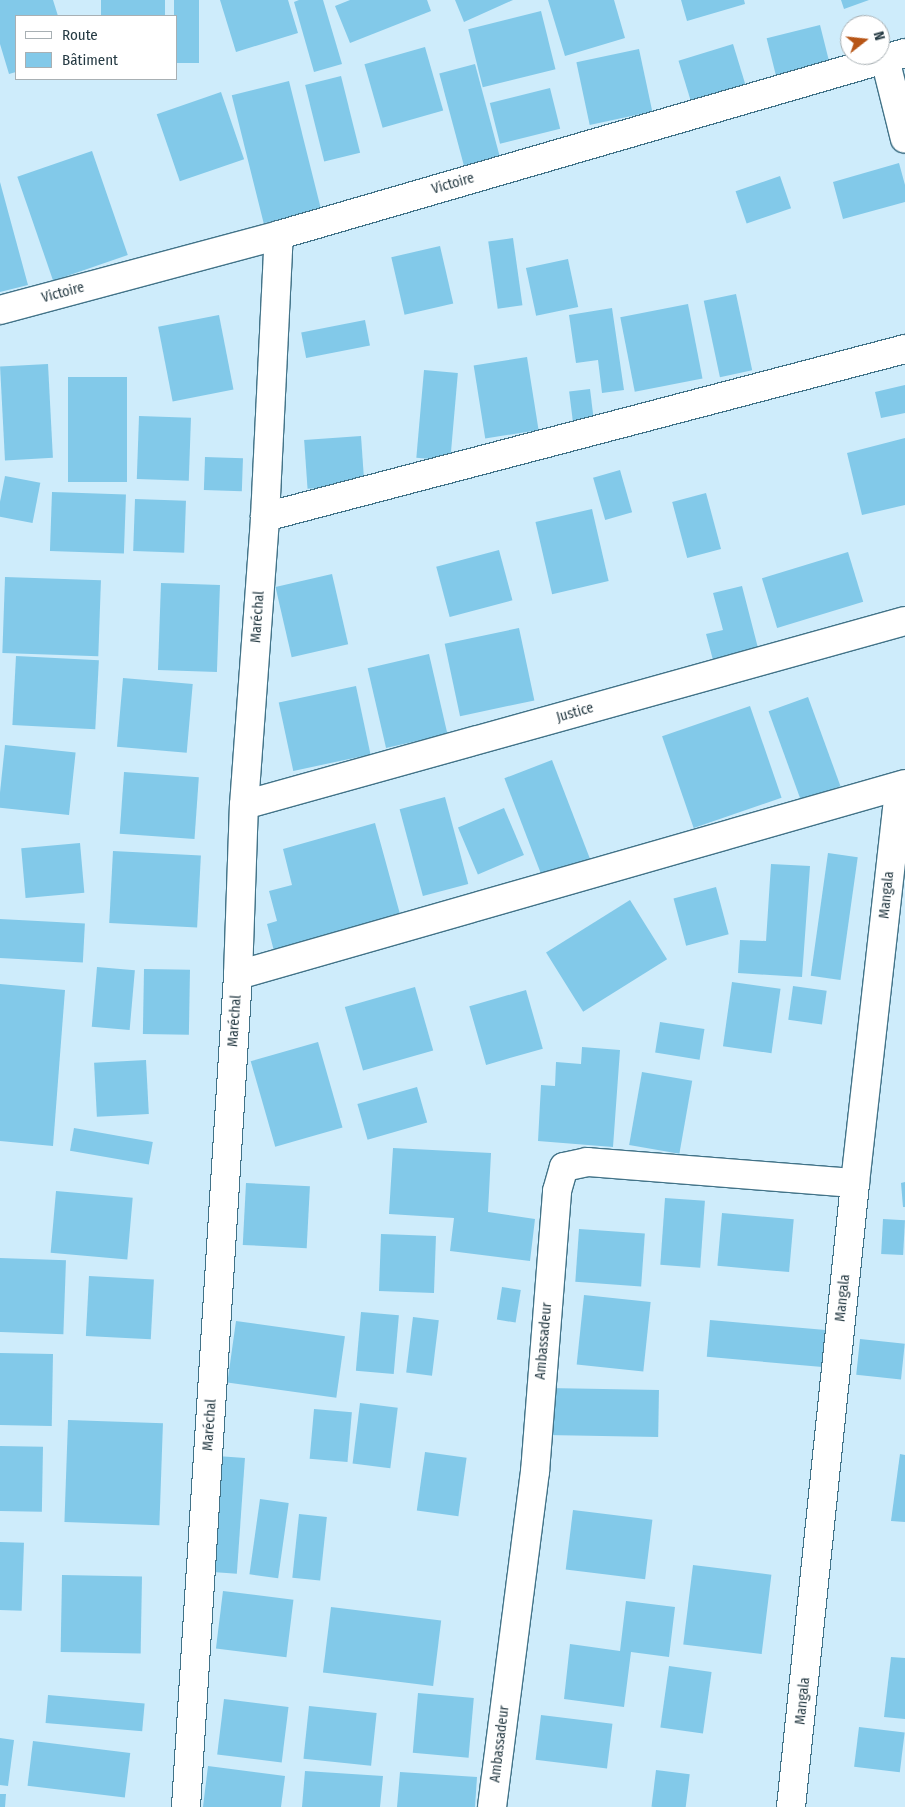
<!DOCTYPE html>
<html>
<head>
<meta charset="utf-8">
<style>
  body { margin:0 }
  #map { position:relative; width:905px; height:1807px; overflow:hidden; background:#ceecfb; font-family:"Fira Sans Condensed",sans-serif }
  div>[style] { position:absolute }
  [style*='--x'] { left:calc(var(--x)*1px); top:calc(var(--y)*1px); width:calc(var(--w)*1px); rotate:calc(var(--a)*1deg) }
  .building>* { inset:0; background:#82c9e9; transform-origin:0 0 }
  .roads { filter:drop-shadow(1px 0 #427388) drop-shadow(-1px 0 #427388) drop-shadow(0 1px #427388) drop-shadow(0 -1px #427388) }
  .minor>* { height:28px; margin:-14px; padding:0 14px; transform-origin:14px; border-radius:14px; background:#fff }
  span { translate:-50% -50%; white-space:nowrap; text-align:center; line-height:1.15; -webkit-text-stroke:4px #fff; paint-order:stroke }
  .street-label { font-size:14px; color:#253a43 }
  .legend { position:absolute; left:15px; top:15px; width:162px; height:65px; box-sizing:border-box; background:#fff; border:1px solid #a8b0b4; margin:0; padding:6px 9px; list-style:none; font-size:15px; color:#253a43 }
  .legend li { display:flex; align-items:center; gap:10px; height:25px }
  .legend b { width:25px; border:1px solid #a8b0b4 }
  .north { position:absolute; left:840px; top:15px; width:50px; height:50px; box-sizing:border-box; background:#fff; border:1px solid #a8b0b4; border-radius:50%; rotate:74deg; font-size:14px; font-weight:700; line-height:20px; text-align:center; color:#253a43 }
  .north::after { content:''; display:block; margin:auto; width:18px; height:22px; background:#b75516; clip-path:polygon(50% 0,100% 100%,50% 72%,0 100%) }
</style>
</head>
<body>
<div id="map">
  <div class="building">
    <div style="clip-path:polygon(0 0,53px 0,58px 16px,16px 16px,16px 72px,9px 74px,0 44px)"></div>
    <div style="left:101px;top:0;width:64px;height:17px"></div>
    <div style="left:174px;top:0;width:25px;height:63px"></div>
    <div style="clip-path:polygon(220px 0,288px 0,298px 33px,236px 52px)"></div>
    <div style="clip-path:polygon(299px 0,323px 0,342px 64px,314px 72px,294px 2px)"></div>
    <div style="clip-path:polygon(350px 0,427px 0,431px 11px,350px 43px,335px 6px)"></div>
    <div style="clip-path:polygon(455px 0,513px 0,464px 22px)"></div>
    <div style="clip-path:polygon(548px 0,614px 0,625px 38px,565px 56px)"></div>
    <div style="clip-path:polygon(681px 0,744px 0,745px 4px,687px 21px)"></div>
    <div style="clip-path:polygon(841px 0,869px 0,844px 9px)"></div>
    <div style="left:541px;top:11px;width:60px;height:75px;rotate:76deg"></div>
    <div style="left:820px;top:25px;width:40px;height:55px;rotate:76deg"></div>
    <div style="left:733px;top:44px;width:45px;height:57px;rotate:73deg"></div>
    <div style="left:425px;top:47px;width:66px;height:63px;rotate:74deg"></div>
    <div style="left:639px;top:49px;width:64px;height:64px;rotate:78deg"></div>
    <div style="left:475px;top:64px;width:106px;height:37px;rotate:75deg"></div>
    <div style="left:341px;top:76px;width:79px;height:37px;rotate:76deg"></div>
    <div style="left:289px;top:81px;width:132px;height:59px;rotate:76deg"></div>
    <div style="left:550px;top:88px;width:42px;height:62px;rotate:76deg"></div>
    <div style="left:221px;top:92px;width:71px;height:68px;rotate:71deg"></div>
    <div style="left:92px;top:151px;width:110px;height:79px;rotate:71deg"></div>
    <div style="clip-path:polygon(899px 163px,905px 185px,905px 202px,843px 219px,833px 182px)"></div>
    <div style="left:780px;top:176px;width:34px;height:47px;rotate:71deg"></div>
    <div style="clip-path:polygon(0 182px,28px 285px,0 292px)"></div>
    <div style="left:513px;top:238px;width:68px;height:25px;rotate:82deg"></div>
    <div style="left:440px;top:246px;width:59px;height:50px;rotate:77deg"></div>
    <div style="left:568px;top:259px;width:49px;height:43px;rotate:78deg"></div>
    <div style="left:736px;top:294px;width:78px;height:33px;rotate:78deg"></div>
    <div style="left:688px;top:304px;width:76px;height:69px;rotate:79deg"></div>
    <div style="clip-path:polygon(612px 308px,624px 390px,602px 393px,598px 360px,576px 363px,569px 315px)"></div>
    <div style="left:219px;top:315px;width:76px;height:62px;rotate:79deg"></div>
    <div style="left:365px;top:320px;width:26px;height:65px;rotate:79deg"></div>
    <div style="left:527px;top:357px;width:74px;height:54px;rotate:81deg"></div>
    <div style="left:48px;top:364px;width:94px;height:48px;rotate:87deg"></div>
    <div style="left:424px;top:370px;width:34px;height:88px;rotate:5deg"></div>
    <div style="left:68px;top:377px;width:59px;height:105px"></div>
    <div style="clip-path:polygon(905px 385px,905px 413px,881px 418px,875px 392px)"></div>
    <div style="left:590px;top:389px;width:39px;height:21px;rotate:83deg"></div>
    <div style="left:139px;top:416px;width:52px;height:63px;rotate:2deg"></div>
    <div style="left:361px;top:436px;width:49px;height:57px;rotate:86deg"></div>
    <div style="clip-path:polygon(905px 438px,905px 505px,862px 515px,847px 453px)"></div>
    <div style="left:205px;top:457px;width:38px;height:33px;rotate:2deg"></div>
    <div style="left:620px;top:470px;width:44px;height:28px;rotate:74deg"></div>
    <div style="left:5px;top:476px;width:36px;height:41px;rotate:11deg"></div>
    <div style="left:52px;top:492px;width:74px;height:59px;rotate:2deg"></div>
    <div style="left:706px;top:493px;width:58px;height:35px;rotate:75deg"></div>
    <div style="left:135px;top:499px;width:51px;height:52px;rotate:2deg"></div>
    <div style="left:592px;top:509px;width:74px;height:58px;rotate:77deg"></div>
    <div style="left:499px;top:550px;width:52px;height:65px;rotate:75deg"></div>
    <div style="left:848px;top:552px;width:52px;height:90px;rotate:73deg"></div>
    <div style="left:332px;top:574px;width:72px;height:58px;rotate:77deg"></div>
    <div style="left:5px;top:577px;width:96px;height:76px;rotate:2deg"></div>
    <div style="left:161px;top:583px;width:59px;height:87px;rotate:2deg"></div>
    <div style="clip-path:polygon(742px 586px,758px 648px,713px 660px,706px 634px,723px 630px,713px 593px)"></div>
    <div style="left:519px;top:628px;width:74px;height:76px;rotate:78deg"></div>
    <div style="left:429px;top:654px;width:82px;height:63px;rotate:77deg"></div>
    <div style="left:16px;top:656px;width:83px;height:69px;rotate:3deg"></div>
    <div style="left:123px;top:678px;width:70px;height:69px;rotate:5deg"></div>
    <div style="left:356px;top:686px;width:70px;height:79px;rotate:78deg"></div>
    <div style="left:808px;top:697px;width:95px;height:42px;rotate:70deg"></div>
    <div style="left:750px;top:706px;width:97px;height:93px;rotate:71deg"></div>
    <div style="left:5px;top:745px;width:71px;height:63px;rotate:6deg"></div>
    <div style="left:552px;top:760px;width:115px;height:51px;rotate:69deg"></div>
    <div style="left:124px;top:772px;width:75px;height:62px;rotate:4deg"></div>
    <div style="left:445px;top:797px;width:90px;height:47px;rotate:75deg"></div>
    <div style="left:504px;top:808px;width:51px;height:50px;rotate:67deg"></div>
    <div style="clip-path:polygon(375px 823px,403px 925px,276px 959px,267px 924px,277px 921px,269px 891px,292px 885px,283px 849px)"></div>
    <div style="left:80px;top:843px;width:50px;height:59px;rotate:85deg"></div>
    <div style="left:113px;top:851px;width:88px;height:72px;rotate:3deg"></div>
    <div style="left:828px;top:853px;width:30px;height:124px;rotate:8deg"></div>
    <div style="clip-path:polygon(771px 864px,810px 866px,802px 977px,738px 973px,740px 940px,766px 941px)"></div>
    <div style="left:716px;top:887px;width:49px;height:44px;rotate:75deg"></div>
    <div style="left:630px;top:900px;width:70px;height:99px;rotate:58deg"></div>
    <div style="left:0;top:919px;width:85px;height:39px;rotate:3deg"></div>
    <div style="left:97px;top:967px;width:38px;height:60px;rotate:5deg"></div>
    <div style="left:144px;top:969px;width:46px;height:65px;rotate:1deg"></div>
    <div style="left:732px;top:982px;width:49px;height:65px;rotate:8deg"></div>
    <div style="clip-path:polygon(0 984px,65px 990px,53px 1146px,0 1141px)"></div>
    <div style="left:793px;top:986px;width:34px;height:34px;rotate:8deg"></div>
    <div style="left:415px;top:987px;width:66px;height:73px;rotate:74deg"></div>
    <div style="left:526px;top:990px;width:61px;height:59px;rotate:74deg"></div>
    <div style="left:660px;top:1022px;width:45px;height:31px;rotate:9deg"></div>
    <div style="left:318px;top:1042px;width:89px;height:70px;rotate:74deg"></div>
    <div style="clip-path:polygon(582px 1047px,620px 1050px,613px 1147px,538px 1141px,541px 1085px,555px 1086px,556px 1062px,581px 1064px)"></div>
    <div style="left:146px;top:1060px;width:54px;height:52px;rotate:87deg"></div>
    <div style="left:642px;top:1072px;width:51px;height:74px;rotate:10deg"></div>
    <div style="left:417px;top:1087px;width:37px;height:62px;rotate:74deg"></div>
    <div style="left:74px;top:1128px;width:80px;height:23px;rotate:10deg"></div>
    <div style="clip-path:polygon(393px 1148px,491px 1153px,488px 1212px,535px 1219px,530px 1261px,450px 1251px,454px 1218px,389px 1214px)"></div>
    <div style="clip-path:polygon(905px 1182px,905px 1207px,903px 1207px,901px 1183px)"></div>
    <div style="left:246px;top:1183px;width:64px;height:62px;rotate:3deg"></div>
    <div style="left:56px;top:1191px;width:77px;height:62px;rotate:5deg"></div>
    <div style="left:665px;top:1198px;width:40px;height:67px;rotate:4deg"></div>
    <div style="left:722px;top:1213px;width:72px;height:53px;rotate:5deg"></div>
    <div style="left:883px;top:1219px;width:22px;height:35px;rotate:3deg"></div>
    <div style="left:579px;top:1229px;width:66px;height:53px;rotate:4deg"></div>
    <div style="left:381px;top:1234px;width:55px;height:57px;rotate:2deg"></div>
    <div style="left:0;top:1258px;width:66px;height:74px;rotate:2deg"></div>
    <div style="left:89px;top:1276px;width:65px;height:60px;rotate:3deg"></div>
    <div style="left:502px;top:1287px;width:19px;height:33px;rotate:9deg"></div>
    <div style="left:584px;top:1295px;width:67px;height:70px;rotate:6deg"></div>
    <div style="left:361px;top:1312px;width:38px;height:59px;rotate:5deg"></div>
    <div style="left:413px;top:1317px;width:26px;height:56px;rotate:7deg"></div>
    <div style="left:710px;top:1320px;width:119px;height:37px;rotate:5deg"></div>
    <div style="left:236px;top:1321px;width:110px;height:62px;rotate:8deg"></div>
    <div style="left:860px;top:1339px;width:45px;height:36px;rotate:6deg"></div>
    <div style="left:0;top:1353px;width:53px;height:72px;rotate:1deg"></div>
    <div style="left:547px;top:1388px;width:112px;height:47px;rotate:1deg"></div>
    <div style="left:360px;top:1403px;width:38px;height:61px;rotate:7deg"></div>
    <div style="left:314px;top:1409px;width:38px;height:50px;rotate:5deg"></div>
    <div style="left:68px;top:1420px;width:95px;height:102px;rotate:2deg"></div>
    <div style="left:0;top:1446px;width:43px;height:65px;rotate:1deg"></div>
    <div style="left:425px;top:1452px;width:42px;height:59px;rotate:8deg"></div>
    <div style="clip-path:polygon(900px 1454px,905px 1455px,905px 1522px,891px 1521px)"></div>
    <div style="left:217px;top:1456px;width:28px;height:116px;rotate:4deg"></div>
    <div style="left:260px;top:1499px;width:29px;height:76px;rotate:8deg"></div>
    <div style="left:573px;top:1510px;width:80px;height:60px;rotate:7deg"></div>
    <div style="left:299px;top:1514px;width:28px;height:64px;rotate:6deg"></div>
    <div style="left:0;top:1542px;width:24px;height:68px;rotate:2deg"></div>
    <div style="left:693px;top:1565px;width:79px;height:80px;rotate:7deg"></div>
    <div style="left:62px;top:1575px;width:80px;height:77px;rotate:1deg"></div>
    <div style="left:223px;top:1591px;width:71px;height:58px;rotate:7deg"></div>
    <div style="clip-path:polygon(626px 1601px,675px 1607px,669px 1657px,631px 1652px,624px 1707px,564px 1699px,570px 1644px,620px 1651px)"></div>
    <div style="left:331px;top:1607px;width:111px;height:66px;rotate:7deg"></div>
    <div style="clip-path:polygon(891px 1657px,905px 1658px,905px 1719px,884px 1717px)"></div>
    <div style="left:669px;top:1666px;width:43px;height:62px;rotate:8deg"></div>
    <div style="left:418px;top:1693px;width:56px;height:60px;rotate:5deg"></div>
    <div style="left:48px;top:1695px;width:97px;height:28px;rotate:5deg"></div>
    <div style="left:224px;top:1699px;width:65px;height:56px;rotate:7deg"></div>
    <div style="left:309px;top:1706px;width:68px;height:53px;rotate:6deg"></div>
    <div style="left:541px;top:1715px;width:72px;height:45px;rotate:7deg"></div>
    <div style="left:859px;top:1727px;width:46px;height:40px;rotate:7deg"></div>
    <div style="clip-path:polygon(0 1738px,14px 1740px,8px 1786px,0 1785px)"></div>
    <div style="left:33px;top:1741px;width:98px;height:45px;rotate:7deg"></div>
    <div style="clip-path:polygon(208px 1766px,285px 1776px,281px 1807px,203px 1807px)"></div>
    <div style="left:656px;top:1770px;width:34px;height:37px;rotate:7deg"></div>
    <div style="clip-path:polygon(305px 1771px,383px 1776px,380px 1807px,302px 1807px)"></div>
    <div style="clip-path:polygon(400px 1772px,477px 1777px,475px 1807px,397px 1807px)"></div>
    <div style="clip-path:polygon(0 1794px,6px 1794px,5px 1807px,0 1807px)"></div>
  </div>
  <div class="roads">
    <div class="minor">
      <div style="--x:885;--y:59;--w:82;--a:76"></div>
      <div style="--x:0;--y:310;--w:289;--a:-15"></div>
      <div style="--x:279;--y:235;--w:652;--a:-16.21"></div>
      <div style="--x:265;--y:517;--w:662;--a:-14.71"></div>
      <div style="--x:244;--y:805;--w:686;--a:-15.56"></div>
      <div style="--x:238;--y:975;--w:694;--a:-15.98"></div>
      <div style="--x:186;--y:1807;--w:834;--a:-86.42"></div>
      <div style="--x:238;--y:975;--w:170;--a:-88"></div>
      <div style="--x:244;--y:805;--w:289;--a:-85.8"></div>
      <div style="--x:265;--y:517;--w:282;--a:-87.2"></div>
      <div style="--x:492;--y:1807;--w:338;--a:-82.7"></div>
      <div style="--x:535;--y:1472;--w:282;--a:-85.5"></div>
      <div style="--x:557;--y:1191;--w:25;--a:-74"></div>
      <div style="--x:564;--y:1167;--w:24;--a:-12"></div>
      <div style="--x:587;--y:1162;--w:269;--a:4.5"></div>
      <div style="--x:791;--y:1807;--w:627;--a:-84.14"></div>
      <div style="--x:855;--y:1183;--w:396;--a:-83.6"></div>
    </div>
  </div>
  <div class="street-label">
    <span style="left:453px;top:184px;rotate:-16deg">Victoire</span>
    <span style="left:63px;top:293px;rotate:-15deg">Victoire</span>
    <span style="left:258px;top:617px;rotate:-86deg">Maréchal</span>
    <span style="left:575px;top:713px;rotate:-16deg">Justice</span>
    <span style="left:887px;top:895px;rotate:-84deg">Mangala</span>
    <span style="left:235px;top:1021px;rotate:-86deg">Maréchal</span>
    <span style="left:843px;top:1298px;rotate:-84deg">Mangala</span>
    <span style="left:544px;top:1341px;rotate:-85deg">Ambassadeur</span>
    <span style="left:210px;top:1425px;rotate:-86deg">Maréchal</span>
    <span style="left:803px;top:1701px;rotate:-84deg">Mangala</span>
    <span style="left:500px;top:1744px;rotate:-83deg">Ambassadeur</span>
  </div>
  <ul class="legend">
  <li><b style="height:6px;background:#fff"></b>Route</li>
  <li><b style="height:14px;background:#82c9e9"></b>Bâtiment</li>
  </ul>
  <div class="north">N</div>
</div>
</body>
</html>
